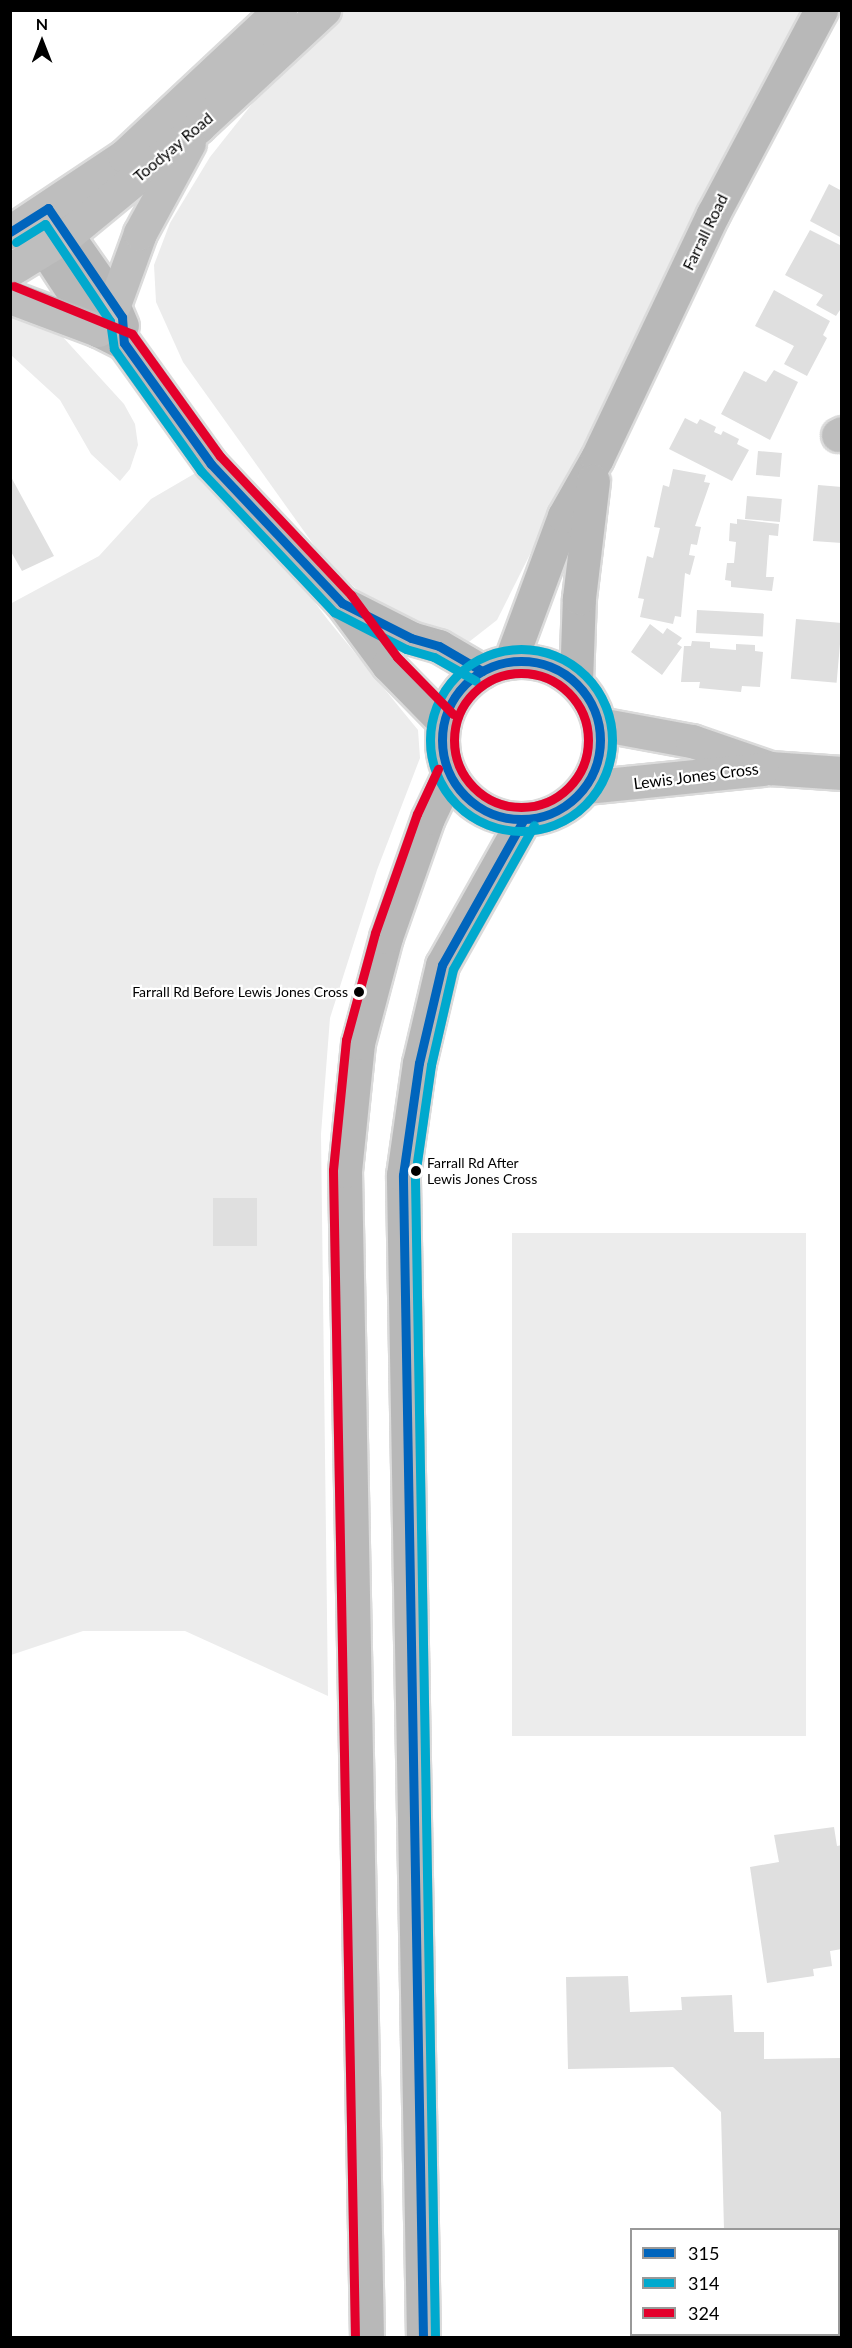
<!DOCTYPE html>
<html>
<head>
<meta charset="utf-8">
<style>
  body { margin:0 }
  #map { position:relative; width:852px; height:2348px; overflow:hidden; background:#fff; font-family:Lato,sans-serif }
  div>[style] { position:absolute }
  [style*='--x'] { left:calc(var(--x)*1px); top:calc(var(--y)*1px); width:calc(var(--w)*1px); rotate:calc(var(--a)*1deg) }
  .green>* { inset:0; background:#ececec; transform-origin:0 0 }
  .building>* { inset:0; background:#dfdfdf; transform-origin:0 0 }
  .roads { filter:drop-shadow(2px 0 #dbdbdb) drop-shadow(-2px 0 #dbdbdb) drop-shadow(0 2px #dbdbdb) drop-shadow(0 -2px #dbdbdb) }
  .minor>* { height:33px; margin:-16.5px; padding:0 16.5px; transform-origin:16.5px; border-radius:16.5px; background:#bebebe }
  .tertiary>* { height:33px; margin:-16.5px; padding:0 16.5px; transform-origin:16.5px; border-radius:16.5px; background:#bebebe }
  .secondary>* { height:33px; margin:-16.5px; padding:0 16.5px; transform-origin:16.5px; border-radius:16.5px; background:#b8b8b8 }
  .secondary>.ring { margin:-16.5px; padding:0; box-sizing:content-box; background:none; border:33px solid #b8b8b8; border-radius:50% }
  .primary>* { height:33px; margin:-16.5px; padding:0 16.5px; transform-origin:16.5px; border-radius:16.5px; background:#bebebe }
  .bus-1>* { height:9px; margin:-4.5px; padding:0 4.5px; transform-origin:4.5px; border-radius:4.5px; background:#0065bd }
  .bus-1>.ring { margin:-4.5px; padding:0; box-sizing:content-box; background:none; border:9px solid #0065bd; border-radius:50% }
  .bus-2>* { height:9px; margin:-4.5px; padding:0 4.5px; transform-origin:4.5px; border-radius:4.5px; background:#00a9ce }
  .bus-2>.ring { margin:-4.5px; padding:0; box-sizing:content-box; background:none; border:9px solid #00a9ce; border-radius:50% }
  .bus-3>* { height:9px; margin:-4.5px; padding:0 4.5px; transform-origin:4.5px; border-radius:4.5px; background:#e4002b }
  .bus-3>.ring { margin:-4.5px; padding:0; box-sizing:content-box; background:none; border:9px solid #e4002b; border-radius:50% }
  .dots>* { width:16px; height:16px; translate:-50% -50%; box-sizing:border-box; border:3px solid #fff; border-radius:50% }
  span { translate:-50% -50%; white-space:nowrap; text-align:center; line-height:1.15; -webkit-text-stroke:4.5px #fff; paint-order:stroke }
  .bus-label { font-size:14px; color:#000 }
  .right { translate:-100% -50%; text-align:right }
  .left { translate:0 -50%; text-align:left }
  .street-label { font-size:16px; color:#000 }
  .frame { position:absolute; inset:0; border:12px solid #000; pointer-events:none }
  .legend { position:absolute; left:630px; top:2228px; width:210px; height:108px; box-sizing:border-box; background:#fff; border:2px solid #999; margin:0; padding:8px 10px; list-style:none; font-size:18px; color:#000 }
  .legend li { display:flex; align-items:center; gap:12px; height:30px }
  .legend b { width:30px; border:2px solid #999 }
  .north { position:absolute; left:12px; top:12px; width:60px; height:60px; -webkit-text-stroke:4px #fff; paint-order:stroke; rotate:0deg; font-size:16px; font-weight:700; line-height:24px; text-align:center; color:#000 }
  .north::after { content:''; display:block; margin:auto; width:21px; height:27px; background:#000; clip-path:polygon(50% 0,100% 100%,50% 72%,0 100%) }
</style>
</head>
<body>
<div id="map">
  <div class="green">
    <div style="clip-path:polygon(326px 11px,803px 11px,497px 620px,465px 645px,378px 608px,326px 562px,183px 362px,156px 302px,154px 265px,170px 223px,210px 157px)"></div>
    <div style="clip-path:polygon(11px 307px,35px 316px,61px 335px,124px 404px,135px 424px,138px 445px,130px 469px,120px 481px,91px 454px,60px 400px,11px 355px)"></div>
    <div style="clip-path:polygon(211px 464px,328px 620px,418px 730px,420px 758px,377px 870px,330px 1018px,321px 1134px,328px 1696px,185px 1631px,83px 1631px,11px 1655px,10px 604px,99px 556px,151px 499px)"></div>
    <div style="left:806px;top:1233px;width:503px;height:294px;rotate:90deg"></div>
  </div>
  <div class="building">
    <div style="clip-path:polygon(829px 184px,842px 191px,842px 238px,810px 221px)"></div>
    <div style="clip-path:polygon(810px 230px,842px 246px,842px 307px,836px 316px,816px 305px,823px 295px,785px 275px)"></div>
    <div style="clip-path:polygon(774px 290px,830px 321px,823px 335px,827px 338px,807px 376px,784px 364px,794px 346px,755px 326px)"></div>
    <div style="clip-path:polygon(774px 370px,798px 382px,770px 440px,721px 414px,744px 371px,766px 382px)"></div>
    <div style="clip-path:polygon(685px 418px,697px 424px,700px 419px,716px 427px,714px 432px,721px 435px,723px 431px,739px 439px,737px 444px,749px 450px,732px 481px,669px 449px)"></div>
    <div style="left:758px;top:451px;width:24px;height:24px;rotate:5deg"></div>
    <div style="clip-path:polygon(673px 469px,706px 475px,704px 482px,710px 483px,695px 526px,701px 527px,697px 545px,691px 544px,689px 555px,695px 556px,690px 575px,685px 573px,681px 617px,675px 616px,673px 624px,640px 617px,644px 599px,638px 598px,647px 556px,653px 558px,660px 528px,654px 527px,663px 485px,669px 487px)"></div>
    <div style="clip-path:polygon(10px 475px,54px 556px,22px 571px,10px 550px)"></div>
    <div style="clip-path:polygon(818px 485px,842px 487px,842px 543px,813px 541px)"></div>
    <div style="left:747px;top:496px;width:35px;height:23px;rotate:5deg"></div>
    <div style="clip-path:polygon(737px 519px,779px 524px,778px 536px,769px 535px,766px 577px,774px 577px,772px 591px,731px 587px,731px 581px,725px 580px,727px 563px,734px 563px,736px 542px,729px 541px,730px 523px,737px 524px)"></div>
    <div style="left:697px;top:610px;width:67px;height:23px;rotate:3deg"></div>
    <div style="left:796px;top:619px;width:46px;height:60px;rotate:5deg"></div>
    <div style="clip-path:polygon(650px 624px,663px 634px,667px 628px,682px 638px,677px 644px,682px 647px,662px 675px,631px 652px)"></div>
    <div style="clip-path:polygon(692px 641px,710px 642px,710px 648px,736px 650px,736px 644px,755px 645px,755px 651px,763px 652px,760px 687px,742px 686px,741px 692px,699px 688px,700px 682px,681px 682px,684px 646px,691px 646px)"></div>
    <div style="left:213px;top:1198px;width:44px;height:48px"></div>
    <div style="clip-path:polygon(834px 1827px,837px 1846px,842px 1845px,842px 1949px,830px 1951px,832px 1966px,813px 1969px,814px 1976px,767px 1983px,750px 1867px,779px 1862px,774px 1835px)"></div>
    <div style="clip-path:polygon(628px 1976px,630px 2012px,682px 2010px,681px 1997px,732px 1995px,734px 2032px,764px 2032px,764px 2059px,842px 2058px,842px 2338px,726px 2338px,726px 2334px,838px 2334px,838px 2230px,724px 2230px,721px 2112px,673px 2067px,568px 2069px,566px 1977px)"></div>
  </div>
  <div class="roads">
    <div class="minor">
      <div style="--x:838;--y:435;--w:4;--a:-27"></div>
    </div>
    <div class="tertiary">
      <div style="--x:599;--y:724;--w:95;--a:10.4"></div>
      <div style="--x:692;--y:741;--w:83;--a:19.1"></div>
      <div style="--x:770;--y:768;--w:72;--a:4"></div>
      <div style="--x:586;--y:787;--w:177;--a:-5.8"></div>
    </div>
    <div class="secondary">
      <div style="--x:48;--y:208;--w:106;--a:55"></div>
      <div style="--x:109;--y:295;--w:33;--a:67"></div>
      <div style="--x:29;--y:225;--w:126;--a:56.7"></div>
      <div style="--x:98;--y:330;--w:29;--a:27"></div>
      <div style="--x:124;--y:343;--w:149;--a:54.3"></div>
      <div style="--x:211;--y:464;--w:191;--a:46.7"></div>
      <div style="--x:342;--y:603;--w:77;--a:53.4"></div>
      <div style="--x:388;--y:665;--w:80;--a:45.5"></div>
      <div style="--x:342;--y:603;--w:77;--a:26.9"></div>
      <div style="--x:411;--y:638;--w:29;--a:16"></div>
      <div style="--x:439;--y:646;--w:50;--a:30.2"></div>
      <div class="ring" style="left:442px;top:661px;width:125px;height:125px"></div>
      <div style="--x:510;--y:662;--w:156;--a:-69.7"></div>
      <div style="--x:564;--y:516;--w:67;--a:-60.4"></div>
      <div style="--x:597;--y:458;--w:270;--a:-64.6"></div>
      <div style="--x:713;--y:214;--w:231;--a:-62.1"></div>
      <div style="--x:576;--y:682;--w:84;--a:-88"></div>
      <div style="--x:579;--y:598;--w:118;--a:-83.2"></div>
      <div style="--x:367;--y:2338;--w:1167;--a:-91.08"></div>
      <div style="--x:345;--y:1171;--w:129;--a:-84.2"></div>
      <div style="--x:358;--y:1043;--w:110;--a:-75.2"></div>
      <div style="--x:386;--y:937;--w:126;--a:-70.6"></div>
      <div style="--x:428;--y:818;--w:49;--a:-64.5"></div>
      <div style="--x:423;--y:2338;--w:1163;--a:-90.99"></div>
      <div style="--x:403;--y:1175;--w:113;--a:-81.9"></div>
      <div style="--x:419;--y:1063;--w:101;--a:-76.8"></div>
      <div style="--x:442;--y:965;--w:167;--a:-60.7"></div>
    </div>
    <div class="primary">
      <div style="--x:10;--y:232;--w:137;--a:-33.7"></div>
      <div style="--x:124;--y:156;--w:214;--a:-43.1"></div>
      <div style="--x:10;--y:270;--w:67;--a:-31.6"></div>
      <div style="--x:67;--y:235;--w:171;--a:-39.5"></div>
      <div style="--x:199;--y:126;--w:171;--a:-42.9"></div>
      <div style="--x:10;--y:297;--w:94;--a:20.6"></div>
      <div style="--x:114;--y:305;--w:77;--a:-70.1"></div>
      <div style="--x:140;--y:233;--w:102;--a:-61.4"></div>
    </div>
  </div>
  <div class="bus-1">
    <div style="--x:10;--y:232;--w:45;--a:-32.3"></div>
    <div style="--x:48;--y:208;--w:132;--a:55.8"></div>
    <div style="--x:122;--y:317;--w:26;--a:86"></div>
    <div style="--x:124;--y:343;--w:149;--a:54.3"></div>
    <div style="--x:211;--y:464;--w:191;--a:46.7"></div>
    <div style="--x:342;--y:603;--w:77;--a:26.9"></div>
    <div style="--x:411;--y:638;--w:29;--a:16"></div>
    <div style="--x:439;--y:646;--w:50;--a:30.2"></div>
    <div class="ring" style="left:442px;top:661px;width:149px;height:149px"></div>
    <div style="--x:423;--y:2338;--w:1163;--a:-90.99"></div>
    <div style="--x:403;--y:1175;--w:113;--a:-81.9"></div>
    <div style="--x:419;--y:1063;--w:101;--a:-76.8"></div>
    <div style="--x:442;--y:965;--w:167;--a:-60.7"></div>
  </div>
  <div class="bus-2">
    <div style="--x:16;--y:242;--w:34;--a:-32"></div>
    <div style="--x:45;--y:224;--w:117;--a:56.2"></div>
    <div style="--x:110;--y:321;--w:28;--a:82"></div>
    <div style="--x:114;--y:349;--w:150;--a:54.5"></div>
    <div style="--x:201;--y:471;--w:194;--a:46.7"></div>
    <div style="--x:334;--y:612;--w:81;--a:27.2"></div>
    <div style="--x:406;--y:649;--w:29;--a:16"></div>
    <div style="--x:434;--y:657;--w:48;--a:29.7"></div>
    <div class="ring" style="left:430px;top:649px;width:173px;height:173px"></div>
    <div style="--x:435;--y:2338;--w:1162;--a:-90.99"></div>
    <div style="--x:415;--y:1176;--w:112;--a:-81.8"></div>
    <div style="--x:431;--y:1065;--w:98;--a:-77.1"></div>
    <div style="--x:453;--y:969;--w:165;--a:-60.6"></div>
  </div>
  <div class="bus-3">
    <div style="--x:14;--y:286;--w:127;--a:22.1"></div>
    <div style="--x:132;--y:334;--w:150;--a:54.2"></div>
    <div style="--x:220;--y:456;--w:191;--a:46.7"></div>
    <div style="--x:351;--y:595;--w:77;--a:53.4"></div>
    <div style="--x:397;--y:657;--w:80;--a:45.5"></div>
    <div class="ring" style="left:454px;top:673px;width:125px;height:125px"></div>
    <div style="--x:355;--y:2338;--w:1168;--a:-91.08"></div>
    <div style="--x:333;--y:1170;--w:131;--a:-84.3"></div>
    <div style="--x:346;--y:1040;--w:111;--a:-74.8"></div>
    <div style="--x:375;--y:933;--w:126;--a:-70.6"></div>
    <div style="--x:417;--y:814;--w:50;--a:-65"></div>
  </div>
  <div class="dots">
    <div style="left:359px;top:992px;background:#000"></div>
    <div style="left:416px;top:1171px;background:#000"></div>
  </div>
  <div class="bus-label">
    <span class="right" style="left:348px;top:992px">Farrall Rd Before Lewis Jones Cross</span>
    <span class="left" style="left:427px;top:1171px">Farrall Rd After<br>Lewis Jones Cross</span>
  </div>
  <div class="street-label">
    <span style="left:173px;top:147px;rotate:-40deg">Toodyay Road</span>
    <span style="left:705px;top:232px;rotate:-64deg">Farrall Road</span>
    <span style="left:696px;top:776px;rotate:-7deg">Lewis Jones Cross</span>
  </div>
  <div class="frame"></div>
  <ul class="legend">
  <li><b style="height:8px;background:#0065bd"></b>315</li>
  <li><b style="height:8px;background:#00a9ce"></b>314</li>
  <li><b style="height:8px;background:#e4002b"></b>324</li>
  </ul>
  <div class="north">N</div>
</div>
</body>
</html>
